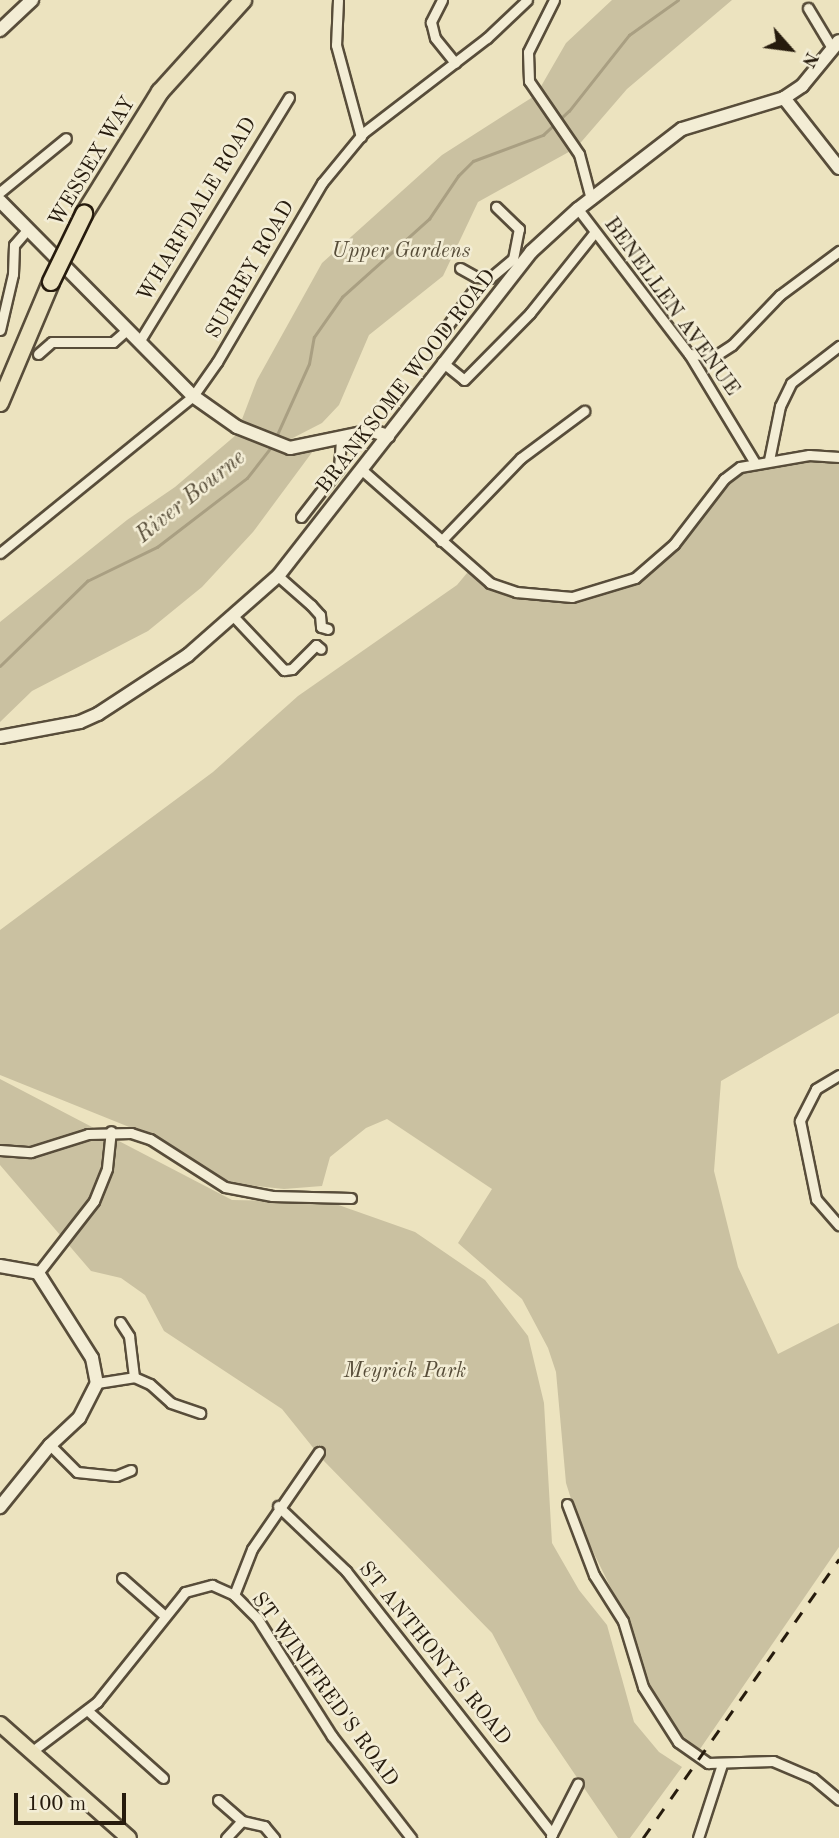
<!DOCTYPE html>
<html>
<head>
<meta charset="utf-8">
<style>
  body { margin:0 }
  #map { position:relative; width:839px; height:1838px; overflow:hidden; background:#ece3bf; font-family:"Old Standard TT",serif }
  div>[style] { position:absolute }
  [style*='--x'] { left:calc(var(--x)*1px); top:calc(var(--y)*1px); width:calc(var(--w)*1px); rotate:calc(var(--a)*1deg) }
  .green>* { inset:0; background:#cac1a1 }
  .stream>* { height:2.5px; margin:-1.25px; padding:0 1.25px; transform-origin:1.25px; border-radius:1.25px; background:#a99f82 }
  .roads { filter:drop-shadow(2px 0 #584d3a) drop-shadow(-2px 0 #584d3a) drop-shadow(0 2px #584d3a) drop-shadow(0 -2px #584d3a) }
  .street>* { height:9px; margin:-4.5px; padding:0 4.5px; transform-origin:4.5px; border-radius:4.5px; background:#f3edd5 }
  .secondary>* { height:12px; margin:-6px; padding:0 6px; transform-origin:6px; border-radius:6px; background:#f3edd5 }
  .primary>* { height:14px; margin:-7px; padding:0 7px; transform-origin:7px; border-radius:7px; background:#ece3bf }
  .highway>* { height:16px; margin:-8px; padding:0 8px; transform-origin:8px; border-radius:8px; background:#ece3bf }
  .rail>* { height:2.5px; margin-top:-1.25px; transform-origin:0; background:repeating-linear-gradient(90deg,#261b0d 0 12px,transparent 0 24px) }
  .bridges { filter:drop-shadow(2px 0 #261b0d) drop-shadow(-2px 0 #261b0d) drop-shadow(0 2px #261b0d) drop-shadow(0 -2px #261b0d) }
  .highway-bridge>* { height:16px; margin:-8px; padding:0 8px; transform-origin:8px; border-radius:8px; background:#ece3bf }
  span { translate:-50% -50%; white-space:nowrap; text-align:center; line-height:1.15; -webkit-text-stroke:5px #f3edd5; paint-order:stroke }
  .street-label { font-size:21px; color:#261b0d }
  .park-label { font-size:21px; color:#574d39; font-style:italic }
  .water-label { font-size:23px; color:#5a503c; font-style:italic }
  .north { position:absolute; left:755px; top:14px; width:70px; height:70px; -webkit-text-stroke:5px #f3edd5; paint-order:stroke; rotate:118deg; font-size:19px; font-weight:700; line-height:28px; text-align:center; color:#261b0d }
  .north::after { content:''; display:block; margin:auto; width:24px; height:32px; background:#261b0d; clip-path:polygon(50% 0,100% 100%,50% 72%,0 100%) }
  .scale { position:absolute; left:14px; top:1793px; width:112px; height:32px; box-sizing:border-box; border:4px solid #261b0d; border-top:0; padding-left:9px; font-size:21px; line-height:24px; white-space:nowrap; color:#261b0d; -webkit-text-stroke:5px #f3edd5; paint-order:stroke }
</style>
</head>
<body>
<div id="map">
  <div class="green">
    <div style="clip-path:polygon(612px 0,732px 0,627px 89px,576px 148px,478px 202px,443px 276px,369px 335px,339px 405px,322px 423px,287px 441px,316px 447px,253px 532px,202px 587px,148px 631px,32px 691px,0 722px,0 622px,127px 520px,175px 487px,236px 435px,257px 380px,322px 263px,442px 155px,536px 95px,566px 43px)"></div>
    <div style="clip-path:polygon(839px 457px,839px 1013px,721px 1081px,714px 1171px,738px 1267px,778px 1354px,839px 1323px,839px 1547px,700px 1749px,672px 1728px,647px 1686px,629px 1625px,578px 1521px,566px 1483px,556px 1372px,548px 1348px,522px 1299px,458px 1243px,492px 1189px,387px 1119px,366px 1128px,330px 1157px,322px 1186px,284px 1189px,237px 1184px,218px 1177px,159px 1139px,0 1075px,0 930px,213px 772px,298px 696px,457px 585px,472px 567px,490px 583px,516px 592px,573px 596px,646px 570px,731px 472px,769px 460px)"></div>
    <div style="clip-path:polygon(0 1079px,232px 1200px,330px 1202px,415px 1232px,485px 1280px,528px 1336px,544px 1403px,552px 1543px,579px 1590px,607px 1625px,634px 1722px,659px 1752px,682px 1767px,630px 1838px,618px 1838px,538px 1720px,492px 1633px,323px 1460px,282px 1409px,164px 1331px,145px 1295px,121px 1278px,91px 1271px,0 1165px)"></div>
  </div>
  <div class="stream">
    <div style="--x:276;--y:437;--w:80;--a:-65.7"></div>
    <div style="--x:309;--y:364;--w:27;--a:-80"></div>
    <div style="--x:314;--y:337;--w:49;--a:-55"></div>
    <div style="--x:342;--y:297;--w:117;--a:-41.9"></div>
    <div style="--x:429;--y:219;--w:52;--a:-56"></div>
    <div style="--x:458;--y:176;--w:21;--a:-45"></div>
    <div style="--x:473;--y:161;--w:75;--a:-20.4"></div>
    <div style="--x:543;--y:135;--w:35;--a:-43"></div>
    <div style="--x:569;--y:111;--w:97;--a:-51.7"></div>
    <div style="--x:629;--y:35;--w:60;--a:-35.5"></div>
    <div style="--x:0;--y:666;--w:122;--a:-44.3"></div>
    <div style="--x:87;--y:581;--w:78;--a:-25.9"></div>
    <div style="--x:157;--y:547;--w:113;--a:-37.5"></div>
    <div style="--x:247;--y:478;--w:41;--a:-52"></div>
  </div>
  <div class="roads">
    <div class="street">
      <div style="--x:338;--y:0;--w:45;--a:92.5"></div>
      <div style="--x:336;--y:45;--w:95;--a:74.8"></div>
      <div style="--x:442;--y:0;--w:25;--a:117"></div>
      <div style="--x:431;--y:22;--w:16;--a:76"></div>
      <div style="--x:435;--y:38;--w:32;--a:51"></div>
      <div style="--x:554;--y:0;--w:58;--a:116.6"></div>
      <div style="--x:528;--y:52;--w:29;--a:88"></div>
      <div style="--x:529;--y:81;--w:88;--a:55.6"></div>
      <div style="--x:579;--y:154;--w:47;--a:75.1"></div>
      <div style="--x:808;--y:8;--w:47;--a:59"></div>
      <div style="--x:0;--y:192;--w:85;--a:-39.3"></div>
      <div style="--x:578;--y:209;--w:183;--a:52.6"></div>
      <div style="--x:689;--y:354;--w:127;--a:58.8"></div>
      <div style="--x:460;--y:268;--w:18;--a:29"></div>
      <div style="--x:476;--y:277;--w:14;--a:4"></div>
      <div style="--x:490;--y:278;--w:30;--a:-40"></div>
      <div style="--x:513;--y:259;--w:31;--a:-79"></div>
      <div style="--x:519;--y:229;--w:32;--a:-136"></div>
      <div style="--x:448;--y:325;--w:42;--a:-53.7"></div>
      <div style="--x:0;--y:330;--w:57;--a:-76.9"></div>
      <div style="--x:13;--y:274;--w:29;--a:-88"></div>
      <div style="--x:14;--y:245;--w:21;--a:-49"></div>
      <div style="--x:139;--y:342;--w:287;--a:-58.5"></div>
      <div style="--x:38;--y:354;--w:18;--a:-41"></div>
      <div style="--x:52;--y:342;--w:61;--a:0"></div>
      <div style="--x:113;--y:342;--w:18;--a:-41"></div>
      <div style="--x:689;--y:354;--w:26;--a:4"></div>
      <div style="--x:715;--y:356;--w:20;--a:-33"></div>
      <div style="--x:732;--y:345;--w:69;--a:-46.2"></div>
      <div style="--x:780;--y:295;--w:74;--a:-36.7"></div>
      <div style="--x:442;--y:362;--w:28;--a:39"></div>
      <div style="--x:464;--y:380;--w:94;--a:-45.4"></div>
      <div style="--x:530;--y:313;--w:102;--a:-51.3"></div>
      <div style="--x:769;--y:460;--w:55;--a:-78.5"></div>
      <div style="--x:780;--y:406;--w:25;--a:-64"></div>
      <div style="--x:791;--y:383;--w:61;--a:-37.6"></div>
      <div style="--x:362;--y:470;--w:171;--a:41.4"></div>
      <div style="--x:490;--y:583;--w:28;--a:19"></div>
      <div style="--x:516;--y:592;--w:56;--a:5.1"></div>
      <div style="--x:572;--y:597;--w:66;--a:-16.8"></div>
      <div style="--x:635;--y:578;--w:52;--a:-41.1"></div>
      <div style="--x:674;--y:544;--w:82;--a:-52.4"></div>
      <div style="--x:724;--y:479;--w:20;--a:-37"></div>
      <div style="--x:740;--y:467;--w:70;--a:-9.9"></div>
      <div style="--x:809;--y:455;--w:30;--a:4"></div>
      <div style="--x:301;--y:517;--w:62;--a:-52.2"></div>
      <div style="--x:339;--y:468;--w:31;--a:-86"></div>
      <div style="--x:441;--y:541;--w:115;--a:-46.1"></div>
      <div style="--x:521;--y:458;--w:79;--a:-36.7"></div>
      <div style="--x:0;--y:553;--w:249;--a:-39.1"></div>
      <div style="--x:193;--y:396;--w:42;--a:-54.8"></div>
      <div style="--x:217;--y:362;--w:208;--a:-59.6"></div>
      <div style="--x:322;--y:183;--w:65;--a:-50.6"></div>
      <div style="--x:363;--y:133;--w:156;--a:-37.5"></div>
      <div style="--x:487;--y:38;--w:55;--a:-43.5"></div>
      <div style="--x:278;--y:576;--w:44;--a:41.3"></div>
      <div style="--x:311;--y:605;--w:13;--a:48"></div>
      <div style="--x:320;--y:615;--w:12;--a:85"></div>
      <div style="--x:321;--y:627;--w:7;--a:16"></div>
      <div style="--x:234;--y:617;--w:73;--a:46.7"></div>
      <div style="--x:284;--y:670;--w:8;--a:-7"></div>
      <div style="--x:292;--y:669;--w:34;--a:-45"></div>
      <div style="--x:316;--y:645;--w:6;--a:39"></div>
      <div style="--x:839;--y:1075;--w:27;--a:149"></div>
      <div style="--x:816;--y:1089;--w:36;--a:117"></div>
      <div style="--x:800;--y:1121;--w:80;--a:78.4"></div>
      <div style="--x:816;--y:1199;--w:35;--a:49"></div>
      <div style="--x:0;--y:1150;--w:31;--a:4"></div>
      <div style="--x:31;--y:1152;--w:60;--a:-17.5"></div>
      <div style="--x:88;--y:1134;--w:43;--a:-1.3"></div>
      <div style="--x:131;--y:1133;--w:20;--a:18"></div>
      <div style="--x:150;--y:1139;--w:89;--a:32.6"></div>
      <div style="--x:225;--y:1187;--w:48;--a:10.8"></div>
      <div style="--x:272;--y:1196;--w:79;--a:1.5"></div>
      <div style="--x:38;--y:1273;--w:91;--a:-52.1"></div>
      <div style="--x:94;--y:1201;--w:35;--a:-68"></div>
      <div style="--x:107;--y:1168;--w:37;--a:-84"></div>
      <div style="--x:120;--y:1322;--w:17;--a:57"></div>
      <div style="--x:129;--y:1336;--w:41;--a:83"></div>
      <div style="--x:97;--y:1383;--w:37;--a:-9"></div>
      <div style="--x:134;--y:1377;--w:17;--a:24"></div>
      <div style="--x:150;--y:1384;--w:28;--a:42"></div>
      <div style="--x:171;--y:1403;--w:31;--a:19"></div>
      <div style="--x:50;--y:1445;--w:38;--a:45"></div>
      <div style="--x:77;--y:1472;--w:39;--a:6"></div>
      <div style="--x:116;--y:1476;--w:16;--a:-22"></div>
      <div style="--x:567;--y:1504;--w:76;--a:69.2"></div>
      <div style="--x:594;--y:1575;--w:54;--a:57.8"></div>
      <div style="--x:623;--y:1621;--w:69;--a:73.1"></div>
      <div style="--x:643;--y:1687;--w:65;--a:57.5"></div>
      <div style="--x:678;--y:1742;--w:37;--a:35"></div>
      <div style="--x:708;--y:1763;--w:65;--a:-1.8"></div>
      <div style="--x:773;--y:1761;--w:43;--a:23"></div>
      <div style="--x:813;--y:1778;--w:34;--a:40"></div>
      <div style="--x:278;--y:1506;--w:94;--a:43.7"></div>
      <div style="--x:346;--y:1571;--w:334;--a:51.9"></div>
      <div style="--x:122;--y:1578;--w:56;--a:41.4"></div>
      <div style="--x:234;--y:1595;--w:33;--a:45"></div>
      <div style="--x:257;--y:1618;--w:140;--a:57.6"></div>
      <div style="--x:332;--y:1736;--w:129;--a:52.2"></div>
      <div style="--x:87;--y:1710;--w:102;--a:41.8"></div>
      <div style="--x:31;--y:1752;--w:83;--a:-37.1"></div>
      <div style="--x:97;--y:1702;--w:141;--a:-51.3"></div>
      <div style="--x:185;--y:1592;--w:28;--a:-15"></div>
      <div style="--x:212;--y:1585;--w:24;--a:24"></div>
      <div style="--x:234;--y:1595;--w:49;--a:-68.6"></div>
      <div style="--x:252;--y:1549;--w:118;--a:-55.4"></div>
      <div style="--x:218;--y:1800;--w:32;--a:41"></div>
      <div style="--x:242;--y:1821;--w:23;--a:13"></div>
      <div style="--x:264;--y:1826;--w:16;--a:50"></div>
      <div style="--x:551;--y:1836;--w:59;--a:-63"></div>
      <div style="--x:226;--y:1838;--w:23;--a:-47"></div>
      <div style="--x:698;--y:1838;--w:78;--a:-72"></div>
    </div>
    <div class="secondary">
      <div style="--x:0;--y:30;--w:44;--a:-43.2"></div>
      <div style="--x:784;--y:98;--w:89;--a:51.8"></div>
      <div style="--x:0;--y:201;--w:274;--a:45.3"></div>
      <div style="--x:193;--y:396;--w:54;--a:35.2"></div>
      <div style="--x:237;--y:427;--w:57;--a:21.6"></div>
      <div style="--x:290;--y:448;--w:84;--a:-11.7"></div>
      <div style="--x:372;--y:431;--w:17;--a:17"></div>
      <div style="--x:0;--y:737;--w:81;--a:-10.6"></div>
      <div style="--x:80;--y:722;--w:20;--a:-24"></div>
      <div style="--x:98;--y:714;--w:108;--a:-33.2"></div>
      <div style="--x:188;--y:655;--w:120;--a:-41.3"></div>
      <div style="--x:278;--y:576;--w:411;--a:-52"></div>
      <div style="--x:531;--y:252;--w:64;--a:-42.5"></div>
      <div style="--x:578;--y:209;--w:131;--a:-37.6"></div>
      <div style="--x:682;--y:129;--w:107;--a:-16.9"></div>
      <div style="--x:784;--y:98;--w:22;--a:-34"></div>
      <div style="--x:802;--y:86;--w:58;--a:-50.6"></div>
      <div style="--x:0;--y:1266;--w:39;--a:10"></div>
      <div style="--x:38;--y:1273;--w:101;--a:57.6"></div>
      <div style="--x:92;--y:1358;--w:25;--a:79"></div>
      <div style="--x:97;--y:1383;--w:39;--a:117"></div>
      <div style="--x:79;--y:1418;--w:40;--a:137"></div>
      <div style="--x:50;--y:1445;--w:80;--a:128.9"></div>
    </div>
    <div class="primary">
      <div style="--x:0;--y:1724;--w:172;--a:41.5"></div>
    </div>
    <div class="highway">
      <div style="--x:84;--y:214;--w:144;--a:-58.1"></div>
      <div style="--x:160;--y:92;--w:124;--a:-47.9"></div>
      <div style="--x:0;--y:403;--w:131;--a:-67.1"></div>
    </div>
  </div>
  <div class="rail">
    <div style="--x:643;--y:1838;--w:341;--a:-54.9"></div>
  </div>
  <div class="bridges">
    <div class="highway-bridge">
      <div style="--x:51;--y:282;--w:76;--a:-64.1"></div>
    </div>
  </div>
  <div class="street-label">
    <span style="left:93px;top:162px;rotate:-59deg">WESSEX WAY</span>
    <span style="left:198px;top:210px;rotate:-59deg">WHARFDALE ROAD</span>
    <span style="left:251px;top:270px;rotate:-60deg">SURREY ROAD</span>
    <span style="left:671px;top:307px;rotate:54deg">BENELLEN AVENUE</span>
    <span style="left:407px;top:382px;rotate:-52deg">BRANKSOME WOOD ROAD</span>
    <span style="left:434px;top:1654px;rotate:51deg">ST ANTHONY'S ROAD</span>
    <span style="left:324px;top:1690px;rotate:54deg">ST WINIFRED'S ROAD</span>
  </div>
  <div class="park-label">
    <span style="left:401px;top:252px">Upper Gardens</span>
    <span style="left:405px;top:1372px">Meyrick Park</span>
  </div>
  <div class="water-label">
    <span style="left:191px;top:497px;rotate:-39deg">River Bourne</span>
  </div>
  <div class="north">N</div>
  <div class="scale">100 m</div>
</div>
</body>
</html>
